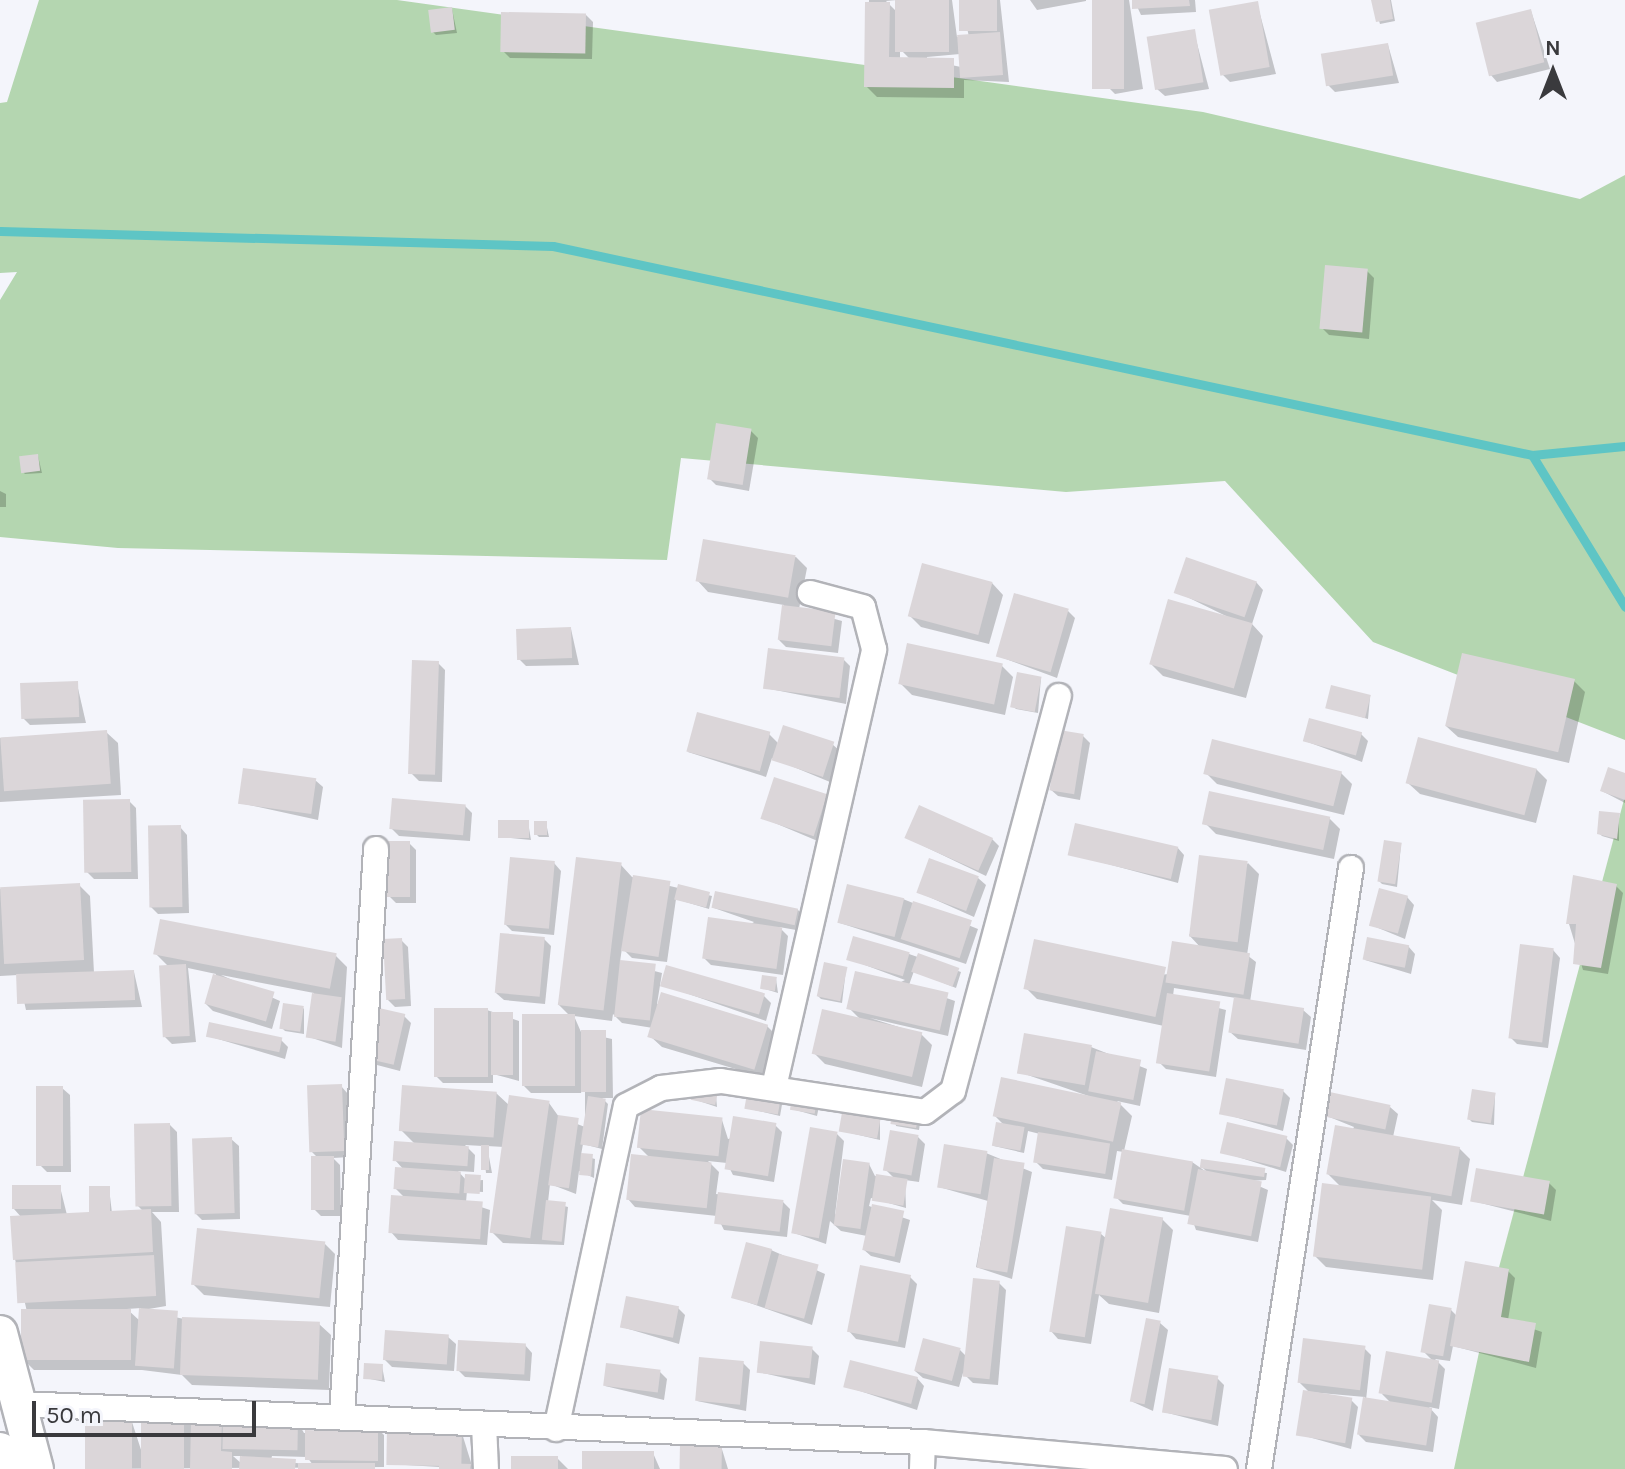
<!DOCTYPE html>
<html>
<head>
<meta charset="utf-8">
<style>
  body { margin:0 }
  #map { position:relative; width:1625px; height:1469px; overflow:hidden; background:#f4f5fb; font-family:Karla,sans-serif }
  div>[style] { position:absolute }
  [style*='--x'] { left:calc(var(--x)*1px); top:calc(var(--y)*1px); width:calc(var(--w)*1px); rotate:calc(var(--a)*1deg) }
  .green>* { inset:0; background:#b4d6b0 }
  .shadow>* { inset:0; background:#0003 }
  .stream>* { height:9px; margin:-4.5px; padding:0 4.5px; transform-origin:4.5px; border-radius:4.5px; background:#5ec5c5 }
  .building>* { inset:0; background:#dbd6d9; transform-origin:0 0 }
  .roads { filter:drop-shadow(2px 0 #b2b3b8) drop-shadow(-2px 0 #b2b3b8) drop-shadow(0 2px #b2b3b8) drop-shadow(0 -2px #b2b3b8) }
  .street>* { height:24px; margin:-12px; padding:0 12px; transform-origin:12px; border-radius:12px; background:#fff }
  .secondary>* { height:34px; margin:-17px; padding:0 17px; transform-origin:17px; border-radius:17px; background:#fff }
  span { translate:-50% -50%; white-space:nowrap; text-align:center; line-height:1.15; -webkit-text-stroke:6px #f4f5fb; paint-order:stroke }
  .north { position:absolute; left:1513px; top:32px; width:80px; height:80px; -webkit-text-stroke:6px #f4f5fb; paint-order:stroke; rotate:0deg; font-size:22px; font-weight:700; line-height:32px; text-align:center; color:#3a3a3d }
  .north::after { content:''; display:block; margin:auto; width:28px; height:36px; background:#3a3a3d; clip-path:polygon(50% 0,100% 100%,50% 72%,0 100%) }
  .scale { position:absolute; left:32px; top:1401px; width:224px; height:36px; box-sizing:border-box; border:4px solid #3a3a3d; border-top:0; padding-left:10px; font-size:24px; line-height:28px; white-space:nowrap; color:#3a3a3d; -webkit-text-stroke:6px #f4f5fb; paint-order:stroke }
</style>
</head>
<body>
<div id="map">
  <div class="green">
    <div style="clip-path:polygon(39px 0,397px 0,1203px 112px,1580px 199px,1625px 175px,1625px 740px,1373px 642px,1225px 481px,1066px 492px,681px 458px,667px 560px,118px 548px,0 537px,0 300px,17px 272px,0 273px,0 103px,7px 102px)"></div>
    <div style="clip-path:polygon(1625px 796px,1625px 1469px,1454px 1469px,1490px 1301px)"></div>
  </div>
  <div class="shadow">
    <div style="clip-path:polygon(evenodd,869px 0,952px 0,957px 37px,969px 37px,961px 0,1000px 0,1009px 82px,964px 80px,964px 98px,877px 97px,866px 86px,869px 0,897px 0,898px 13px,886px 1px,897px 0,869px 0,900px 49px,910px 59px,900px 59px,900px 49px,869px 0,960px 54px,961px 67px,927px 60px,927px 57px,960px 54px)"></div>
    <div style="clip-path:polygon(1030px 0,1086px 0,1086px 1px,1037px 10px)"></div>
    <div style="clip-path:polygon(1094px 0,1129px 0,1143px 89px,1115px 94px,1108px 87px)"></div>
    <div style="clip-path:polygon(1134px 0,1195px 0,1196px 12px,1141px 15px)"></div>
    <div style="clip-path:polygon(1373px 0,1391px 0,1395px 21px,1380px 24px)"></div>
    <div style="clip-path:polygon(1257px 3px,1276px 74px,1230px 82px,1223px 75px)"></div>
    <div style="clip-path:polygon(452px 9px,457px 33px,436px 35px,433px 32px)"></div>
    <div style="clip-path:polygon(1531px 11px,1550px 69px,1497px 82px,1490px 74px)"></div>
    <div style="clip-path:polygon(586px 15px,593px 22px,592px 59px,510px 58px,503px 51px)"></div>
    <div style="clip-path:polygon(1194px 32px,1209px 89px,1165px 96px,1157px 89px)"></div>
    <div style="clip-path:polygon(1388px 45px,1399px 83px,1335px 92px,1328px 85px)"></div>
    <div style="clip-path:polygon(1367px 271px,1374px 278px,1369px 339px,1329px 335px,1322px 328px)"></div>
    <div style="clip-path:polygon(751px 431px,758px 438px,749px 491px,716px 485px,709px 478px)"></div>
    <div style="clip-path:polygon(38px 456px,42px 473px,25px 474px,22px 471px)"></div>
    <div style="clip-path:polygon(0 491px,6px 494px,6px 507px,0 507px)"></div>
    <div style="clip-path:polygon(796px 557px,807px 568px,799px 609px,842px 621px,838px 653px,786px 647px,779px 640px,784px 605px,708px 592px,697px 580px)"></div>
    <div style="clip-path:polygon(1256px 582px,1263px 590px,1252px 624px,1263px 636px,1246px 698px,1163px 676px,1152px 665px,1230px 618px,1177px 592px)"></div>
    <div style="clip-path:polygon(992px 583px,1003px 595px,989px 644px,921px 627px,910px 616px)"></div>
    <div style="clip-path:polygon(1068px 611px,1075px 618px,1057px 678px,998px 656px)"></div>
    <div style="clip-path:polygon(571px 629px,579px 665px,526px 666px,519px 659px)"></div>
    <div style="clip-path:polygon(843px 659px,850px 666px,846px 704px,765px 688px)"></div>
    <div style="clip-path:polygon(438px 663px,445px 670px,442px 782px,419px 781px,412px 774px)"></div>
    <div style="clip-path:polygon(1002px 666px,1013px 677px,1005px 715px,912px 695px,901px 684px)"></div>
    <div style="clip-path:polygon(1041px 678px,1038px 713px,1016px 709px,1013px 706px)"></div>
    <div style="clip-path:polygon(1574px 681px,1585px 692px,1569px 763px,1458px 737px,1446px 726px)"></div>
    <div style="clip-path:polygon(77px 684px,86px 723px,30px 725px,23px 718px)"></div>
    <div style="clip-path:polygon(1370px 697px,1368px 719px,1328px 707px)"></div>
    <div style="clip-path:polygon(106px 732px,118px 743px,121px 795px,0 802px,0 738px)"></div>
    <div style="clip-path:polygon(769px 734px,779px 744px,832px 744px,840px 751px,830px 782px,772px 758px,766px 777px,688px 752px)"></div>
    <div style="clip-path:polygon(1361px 734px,1368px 741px,1362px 762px,1305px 741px)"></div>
    <div style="clip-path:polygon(1083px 736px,1090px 743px,1080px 800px,1058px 796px,1050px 789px)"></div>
    <div style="clip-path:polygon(1536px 769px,1547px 780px,1536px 823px,1420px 794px,1408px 783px)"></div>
    <div style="clip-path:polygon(1206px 773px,1341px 773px,1352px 784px,1344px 815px,1217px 784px)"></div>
    <div style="clip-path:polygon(1625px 775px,1625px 803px,1602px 791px)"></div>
    <div style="clip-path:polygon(315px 780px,323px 787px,318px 820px,240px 803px)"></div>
    <div style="clip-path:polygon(826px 796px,833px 803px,820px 842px,763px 818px)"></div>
    <div style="clip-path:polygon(129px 801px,136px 808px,138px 879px,94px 879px,87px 872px)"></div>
    <div style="clip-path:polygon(465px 806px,472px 813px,470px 841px,399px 836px,392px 829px)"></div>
    <div style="clip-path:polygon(1619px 814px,1619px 841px,1602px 836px,1599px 833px)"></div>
    <div style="clip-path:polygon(1329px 818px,1340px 829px,1334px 859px,1216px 834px,1205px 823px)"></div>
    <div style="clip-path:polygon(528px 822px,531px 840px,500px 837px)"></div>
    <div style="clip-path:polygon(546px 823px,549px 837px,539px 837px,536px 834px)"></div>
    <div style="clip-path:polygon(180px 827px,187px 835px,189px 913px,158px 914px,151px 907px)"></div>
    <div style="clip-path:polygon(907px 838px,992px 839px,999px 846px,986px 876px)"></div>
    <div style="clip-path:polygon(409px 843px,416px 850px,416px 903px,396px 903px,389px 896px)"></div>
    <div style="clip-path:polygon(1401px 845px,1397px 887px,1382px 884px,1379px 881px)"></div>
    <div style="clip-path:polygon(1177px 847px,1184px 855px,1178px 883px,1071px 854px)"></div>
    <div style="clip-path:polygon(554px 863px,561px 871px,554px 935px,512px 931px,505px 924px)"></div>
    <div style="clip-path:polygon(1248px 863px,1259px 874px,1247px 955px,1256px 962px,1250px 1002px,1303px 1010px,1311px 1017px,1306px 1050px,1238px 1039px,1230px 1032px,1236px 998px,1174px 988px,1173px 996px,1226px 1010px,1216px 1077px,1166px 1069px,1159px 1062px,1164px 1026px,1037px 999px,1026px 988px,1169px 974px,1201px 948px,1189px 935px)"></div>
    <div style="clip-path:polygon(621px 865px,632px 877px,712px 896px,709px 909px,676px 899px,667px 962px,632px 958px,622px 948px,620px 962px,662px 973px,657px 1004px,767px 1026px,778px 1037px,766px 1078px,662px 1047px,650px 1036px,653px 1028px,622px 1023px,613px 1014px,612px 1021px,574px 1016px,581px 1032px,612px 1039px,613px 1098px,602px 1098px,608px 1104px,602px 1149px,583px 1144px,581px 1155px,595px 1159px,594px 1178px,579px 1171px,576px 1194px,550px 1184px,548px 1202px,568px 1207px,564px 1245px,503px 1243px,492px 1232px,504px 1147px,487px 1146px,492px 1173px,486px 1173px,483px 1146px,465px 1145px,475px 1155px,474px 1172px,458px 1171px,467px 1181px,483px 1180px,483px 1192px,467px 1191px,466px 1202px,490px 1210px,487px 1245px,398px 1240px,391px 1232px,405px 1198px,395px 1188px,404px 1170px,395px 1160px,415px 1144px,401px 1130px,496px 1093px,510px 1106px,549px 1103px,559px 1117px,585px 1127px,585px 1080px,581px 1093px,531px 1093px,524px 1086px,570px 1016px,558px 1004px)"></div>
    <div style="clip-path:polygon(978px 878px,986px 885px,974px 917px,918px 892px)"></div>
    <div style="clip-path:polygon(79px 885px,90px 896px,94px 973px,134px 972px,142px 1007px,26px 1010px,18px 975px,0 976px,0 889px)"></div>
    <div style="clip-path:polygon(1616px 886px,1623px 893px,1608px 974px,1583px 970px,1569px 924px)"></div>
    <div style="clip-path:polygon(1407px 897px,1414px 905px,1405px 939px,1371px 925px)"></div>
    <div style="clip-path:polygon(903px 899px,978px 929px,966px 964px,840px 923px)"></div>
    <div style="clip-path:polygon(714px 908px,798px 910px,805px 917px,802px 931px,779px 927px,788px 936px,783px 975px,711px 965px,704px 958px,754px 922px)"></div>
    <div style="clip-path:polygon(544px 939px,551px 946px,545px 1004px,504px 1000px,496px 993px)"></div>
    <div style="clip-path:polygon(401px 940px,408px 947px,411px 1006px,395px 1007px,388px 1000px)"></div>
    <div style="clip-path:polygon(1408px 946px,1415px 954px,1411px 974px,1365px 960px)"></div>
    <div style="clip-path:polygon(1553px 950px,1560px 958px,1548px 1048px,1517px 1044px,1510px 1037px)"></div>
    <div style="clip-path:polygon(155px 953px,336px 956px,347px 967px,342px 1048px,309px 1037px,314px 993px,221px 975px,280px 1001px,272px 1029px,213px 1011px,206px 1004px,216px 974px,188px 968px,196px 1042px,172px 1044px,165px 1037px,169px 967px)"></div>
    <div style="clip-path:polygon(909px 954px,961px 972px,956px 988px,914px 971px,909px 985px,955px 1001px,948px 1036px,870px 1018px,921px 1034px,932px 1045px,922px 1087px,825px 1064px,814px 1053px,861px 1020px,849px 1008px,905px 980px,849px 959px)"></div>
    <div style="clip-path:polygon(846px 969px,842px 1003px,821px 999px,818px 996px)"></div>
    <div style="clip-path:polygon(776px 979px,778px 993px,762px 988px)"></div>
    <div style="clip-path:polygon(663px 985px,764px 996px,771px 1003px,766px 1021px)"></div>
    <div style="clip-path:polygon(304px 1008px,304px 1034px,285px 1031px,282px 1028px)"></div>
    <div style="clip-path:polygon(487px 1010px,519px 1021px,519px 1081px,493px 1074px,493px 1083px,443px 1083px,436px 1076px)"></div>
    <div style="clip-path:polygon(404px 1016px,411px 1023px,400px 1071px,377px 1065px,369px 1058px)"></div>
    <div style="clip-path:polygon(208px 1036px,281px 1040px,288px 1047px,285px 1059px)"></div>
    <div style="clip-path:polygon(1091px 1047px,1147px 1069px,1140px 1106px,1117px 1101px,1132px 1116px,1124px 1151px,1192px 1162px,1208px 1173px,1202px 1167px,1267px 1173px,1266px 1180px,1247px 1181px,1268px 1190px,1258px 1242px,1196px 1230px,1191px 1216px,1123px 1204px,1116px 1197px,1124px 1152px,1117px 1151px,1112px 1180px,1043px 1169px,1036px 1162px,1040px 1134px,1028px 1131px,1024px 1153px,994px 1146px,1005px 1126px,994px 1115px,1100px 1100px,1019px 1072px)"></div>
    <div style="clip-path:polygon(341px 1086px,348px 1094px,350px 1157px,333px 1158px,340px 1165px,341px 1216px,321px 1216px,314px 1209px,318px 1158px,311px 1151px)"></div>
    <div style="clip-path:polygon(62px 1088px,70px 1095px,71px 1172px,47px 1172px,40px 1165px)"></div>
    <div style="clip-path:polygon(1283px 1091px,1290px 1098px,1283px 1131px,1221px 1113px)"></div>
    <div style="clip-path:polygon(1495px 1095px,1494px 1125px,1472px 1122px,1469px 1119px)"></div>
    <div style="clip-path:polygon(716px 1096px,717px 1107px,693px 1099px)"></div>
    <div style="clip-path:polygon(783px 1099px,780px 1116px,746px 1108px)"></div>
    <div style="clip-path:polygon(819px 1106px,817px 1116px,792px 1109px)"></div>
    <div style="clip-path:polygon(1390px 1107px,1398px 1114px,1393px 1137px,1459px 1148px,1470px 1159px,1462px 1205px,1432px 1200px,1442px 1210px,1433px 1280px,1326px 1267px,1315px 1256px,1342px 1188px,1328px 1174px,1354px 1127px,1322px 1114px)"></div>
    <div style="clip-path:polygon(880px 1115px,880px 1140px,842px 1131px)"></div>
    <div style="clip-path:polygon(894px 1116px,920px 1123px,919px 1130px,896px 1126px)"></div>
    <div style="clip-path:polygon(722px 1120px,728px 1139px,775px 1125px,782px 1132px,774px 1182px,733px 1175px,727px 1163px,708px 1161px,719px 1172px,716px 1194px,783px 1202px,790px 1209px,787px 1237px,724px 1230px,717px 1216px,635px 1207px,628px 1199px,650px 1158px,639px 1147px)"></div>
    <div style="clip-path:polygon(evenodd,170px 1125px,177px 1132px,179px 1212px,152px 1212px,161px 1222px,166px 1306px,143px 1310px,184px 1319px,319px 1324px,331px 1335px,329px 1390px,192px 1385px,182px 1375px,142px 1370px,34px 1370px,23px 1359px,27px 1312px,15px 1259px,22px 1218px,14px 1209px,60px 1187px,67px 1215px,95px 1214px,109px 1188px,112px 1213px,143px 1211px,137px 1205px,170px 1125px,141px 1308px,140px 1321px,127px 1309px,141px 1308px)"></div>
    <div style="clip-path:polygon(837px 1134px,844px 1141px,835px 1215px,869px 1164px,875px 1176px,895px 1179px,886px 1170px,918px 1137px,925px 1144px,919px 1182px,905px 1180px,906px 1208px,871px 1198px,869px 1206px,910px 1220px,900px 1263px,871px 1256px,863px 1249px,867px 1236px,841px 1231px,830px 1221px,826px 1244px,794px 1233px)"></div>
    <div style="clip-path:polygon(1286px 1138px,1293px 1145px,1286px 1172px,1222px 1152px)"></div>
    <div style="clip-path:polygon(231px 1139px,239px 1146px,240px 1219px,202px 1220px,195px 1213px)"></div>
    <div style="clip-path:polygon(986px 1153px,1032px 1172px,1012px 1279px,976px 1267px,988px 1201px,939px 1187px)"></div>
    <div style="clip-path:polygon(1549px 1183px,1556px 1190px,1551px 1221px,1473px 1201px)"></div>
    <div style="clip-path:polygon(1162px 1219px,1173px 1230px,1159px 1313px,1109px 1304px,1099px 1295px,1091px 1344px,1058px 1339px,1051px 1331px,1101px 1234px,1107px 1239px)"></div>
    <div style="clip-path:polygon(324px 1243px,335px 1254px,330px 1307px,204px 1295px,193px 1284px)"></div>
    <div style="clip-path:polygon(771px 1250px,825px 1274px,812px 1325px,733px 1297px)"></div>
    <div style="clip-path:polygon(1508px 1271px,1515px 1278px,1508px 1320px,1542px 1332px,1536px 1368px,1453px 1346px,1450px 1361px,1435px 1359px,1445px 1369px,1439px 1409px,1429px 1407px,1438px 1417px,1433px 1452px,1366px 1442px,1359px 1435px,1365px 1397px,1309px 1392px,1299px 1382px,1364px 1348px,1371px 1355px,1366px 1400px,1392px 1404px,1382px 1394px,1433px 1361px,1423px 1351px,1451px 1310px,1457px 1316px)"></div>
    <div style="clip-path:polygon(910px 1277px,917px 1284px,905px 1348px,856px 1339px,849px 1331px)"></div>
    <div style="clip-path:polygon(999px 1283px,1006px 1290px,998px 1385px,973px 1383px,963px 1373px,959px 1387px,923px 1378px,915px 1371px,960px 1350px,967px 1357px)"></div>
    <div style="clip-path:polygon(678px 1308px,685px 1315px,679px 1344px,622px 1327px)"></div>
    <div style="clip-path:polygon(1160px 1323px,1168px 1330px,1153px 1411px,1133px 1402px)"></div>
    <div style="clip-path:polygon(448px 1337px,456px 1344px,454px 1371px,392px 1367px,385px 1360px)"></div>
    <div style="clip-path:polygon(525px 1345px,532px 1353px,530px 1381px,465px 1377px,458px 1370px)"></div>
    <div style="clip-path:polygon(812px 1349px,819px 1356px,815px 1385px,759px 1372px)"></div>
    <div style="clip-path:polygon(743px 1363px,750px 1370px,746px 1411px,697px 1401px)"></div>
    <div style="clip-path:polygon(382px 1366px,385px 1382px,365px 1378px)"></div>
    <div style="clip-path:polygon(660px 1372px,667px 1379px,664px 1400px,605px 1386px)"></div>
    <div style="clip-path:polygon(917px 1378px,924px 1386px,917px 1410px,845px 1386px)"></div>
    <div style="clip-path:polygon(1217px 1378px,1224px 1385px,1218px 1426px,1164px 1412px)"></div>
    <div style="clip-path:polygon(1351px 1400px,1358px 1407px,1351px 1449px,1298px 1434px)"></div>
    <div style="clip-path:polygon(evenodd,143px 1416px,297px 1421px,304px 1433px,377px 1428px,384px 1435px,384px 1467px,87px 1469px,132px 1422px,143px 1456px,143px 1416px,233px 1456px,242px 1456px,242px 1464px,233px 1456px,143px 1416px,272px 1456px,307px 1457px,313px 1465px,271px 1460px,272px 1456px)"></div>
    <div style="clip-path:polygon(461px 1430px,473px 1469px,389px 1464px)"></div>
    <div style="clip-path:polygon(721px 1446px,728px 1469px,681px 1469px)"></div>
    <div style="clip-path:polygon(653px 1453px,660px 1469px,585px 1469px)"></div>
    <div style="clip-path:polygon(557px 1458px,568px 1469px,513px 1469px)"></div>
  </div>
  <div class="stream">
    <div style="--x:0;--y:231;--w:553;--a:1.55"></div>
    <div style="--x:553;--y:246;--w:1001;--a:12.05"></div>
    <div style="--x:1532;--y:455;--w:93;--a:-5.5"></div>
    <div style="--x:1532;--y:455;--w:178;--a:58.5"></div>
  </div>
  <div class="building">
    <div style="left:895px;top:0;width:54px;height:52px"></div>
    <div style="left:959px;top:0;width:38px;height:31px"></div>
    <div style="left:1092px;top:0;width:32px;height:89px"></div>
    <div style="clip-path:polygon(1132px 0,1189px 0,1190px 6px,1132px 9px)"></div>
    <div style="clip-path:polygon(1371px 0,1390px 0,1393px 19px,1376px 22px)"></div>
    <div style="left:1258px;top:1px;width:67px;height:50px;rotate:80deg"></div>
    <div style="clip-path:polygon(865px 2px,890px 2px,889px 57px,954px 58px,954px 88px,864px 87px)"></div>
    <div style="left:452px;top:7px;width:23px;height:24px;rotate:83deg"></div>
    <div style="left:1531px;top:9px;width:55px;height:57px;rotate:76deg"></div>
    <div style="left:501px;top:12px;width:85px;height:40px;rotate:1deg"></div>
    <div style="left:1195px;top:29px;width:54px;height:49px;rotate:81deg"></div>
    <div style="left:1000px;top:32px;width:43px;height:43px;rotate:86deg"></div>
    <div style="left:1388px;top:43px;width:33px;height:68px;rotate:81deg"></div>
    <div style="left:1325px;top:265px;width:43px;height:64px;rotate:5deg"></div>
    <div style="left:716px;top:423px;width:36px;height:57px;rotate:9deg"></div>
    <div style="left:38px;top:454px;width:17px;height:19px;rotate:83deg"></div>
    <div style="left:703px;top:539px;width:94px;height:43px;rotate:10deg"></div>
    <div style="left:1186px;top:557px;width:75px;height:38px;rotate:19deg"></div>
    <div style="left:922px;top:563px;width:73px;height:55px;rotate:15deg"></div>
    <div style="left:1014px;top:593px;width:57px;height:66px;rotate:16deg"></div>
    <div style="left:1168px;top:599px;width:88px;height:68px;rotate:16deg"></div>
    <div style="left:782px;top:605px;width:54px;height:35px;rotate:7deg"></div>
    <div style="left:571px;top:627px;width:31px;height:55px;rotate:88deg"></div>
    <div style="left:907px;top:643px;width:98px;height:42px;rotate:12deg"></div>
    <div style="left:768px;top:648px;width:77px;height:41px;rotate:7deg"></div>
    <div style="left:1462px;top:653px;width:116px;height:75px;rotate:13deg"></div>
    <div style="left:412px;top:660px;width:27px;height:114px;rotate:2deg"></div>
    <div style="left:1017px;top:672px;width:25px;height:36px;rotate:11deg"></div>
    <div style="left:78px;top:681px;width:36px;height:58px;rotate:88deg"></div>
    <div style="left:1331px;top:685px;width:41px;height:24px;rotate:14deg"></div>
    <div style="left:697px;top:712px;width:76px;height:41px;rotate:15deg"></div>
    <div style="left:1309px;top:718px;width:55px;height:24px;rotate:15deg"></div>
    <div style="left:783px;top:725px;width:54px;height:37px;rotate:18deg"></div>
    <div style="left:107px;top:730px;width:54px;height:107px;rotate:86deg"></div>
    <div style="left:1059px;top:730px;width:25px;height:61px;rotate:9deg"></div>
    <div style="left:1418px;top:737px;width:123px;height:48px;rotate:15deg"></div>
    <div style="left:1212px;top:739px;width:134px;height:36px;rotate:14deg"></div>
    <div style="clip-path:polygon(1608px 767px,1625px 773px,1625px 800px,1600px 791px)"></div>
    <div style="left:243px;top:768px;width:74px;height:36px;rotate:8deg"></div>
    <div style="left:774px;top:777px;width:56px;height:44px;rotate:18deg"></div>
    <div style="left:1209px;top:791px;width:124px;height:34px;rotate:12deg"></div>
    <div style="left:392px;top:798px;width:74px;height:31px;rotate:5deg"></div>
    <div style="left:130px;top:799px;width:73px;height:47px;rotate:89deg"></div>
    <div style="left:919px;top:805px;width:81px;height:36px;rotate:24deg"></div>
    <div style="clip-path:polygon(1599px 811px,1620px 813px,1617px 839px,1597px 834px)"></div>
    <div style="left:498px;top:820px;width:31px;height:18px"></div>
    <div style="left:534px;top:821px;width:13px;height:14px"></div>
    <div style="left:1075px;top:823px;width:106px;height:33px;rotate:13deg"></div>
    <div style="left:181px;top:825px;width:82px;height:33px;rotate:89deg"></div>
    <div style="left:1384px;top:840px;width:18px;height:42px;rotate:9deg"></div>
    <div style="left:387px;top:841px;width:23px;height:56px"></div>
    <div style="left:1199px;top:855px;width:49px;height:82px;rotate:7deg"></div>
    <div style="left:510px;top:857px;width:45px;height:68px;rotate:5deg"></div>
    <div style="left:576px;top:857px;width:46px;height:149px;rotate:7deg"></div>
    <div style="left:929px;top:858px;width:53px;height:37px;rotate:20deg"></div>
    <div style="left:633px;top:875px;width:38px;height:77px;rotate:9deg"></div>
    <div style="clip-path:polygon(1573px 875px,1617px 884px,1601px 968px,1573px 964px,1576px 924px,1566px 924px)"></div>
    <div style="left:80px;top:883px;width:77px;height:80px;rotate:87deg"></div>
    <div style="left:678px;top:884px;width:33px;height:16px;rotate:14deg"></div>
    <div style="left:847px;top:884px;width:59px;height:40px;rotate:14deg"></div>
    <div style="left:1379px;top:888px;width:30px;height:39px;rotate:15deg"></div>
    <div style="left:715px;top:891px;width:85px;height:17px;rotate:12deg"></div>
    <div style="left:913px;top:901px;width:62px;height:40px;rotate:18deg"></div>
    <div style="left:708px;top:917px;width:75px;height:42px;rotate:8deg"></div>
    <div style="left:160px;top:919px;width:180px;height:36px;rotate:11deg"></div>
    <div style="left:500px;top:933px;width:45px;height:60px;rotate:5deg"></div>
    <div style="left:853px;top:936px;width:59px;height:25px;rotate:16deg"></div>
    <div style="left:1367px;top:937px;width:43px;height:23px;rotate:11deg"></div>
    <div style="left:402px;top:938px;width:61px;height:19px;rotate:87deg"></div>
    <div style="left:1034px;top:939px;width:135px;height:51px;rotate:12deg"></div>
    <div style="left:1172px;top:941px;width:79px;height:42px;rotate:9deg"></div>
    <div style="left:1520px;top:944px;width:34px;height:95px;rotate:7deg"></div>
    <div style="left:918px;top:953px;width:44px;height:20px;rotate:20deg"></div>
    <div style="left:620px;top:960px;width:36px;height:57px;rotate:6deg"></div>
    <div style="left:824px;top:962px;width:24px;height:35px;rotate:12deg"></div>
    <div style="left:186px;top:964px;width:72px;height:27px;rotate:87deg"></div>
    <div style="left:666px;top:965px;width:103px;height:22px;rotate:16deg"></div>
    <div style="left:134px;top:970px;width:30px;height:118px;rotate:88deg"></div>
    <div style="left:855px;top:971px;width:96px;height:39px;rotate:13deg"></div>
    <div style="left:213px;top:974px;width:64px;height:31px;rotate:16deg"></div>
    <div style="left:762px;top:975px;width:15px;height:14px;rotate:8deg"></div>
    <div style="left:661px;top:992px;width:112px;height:47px;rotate:17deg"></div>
    <div style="left:312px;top:993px;width:30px;height:45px;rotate:8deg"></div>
    <div style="left:1167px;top:993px;width:54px;height:71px;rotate:9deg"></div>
    <div style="left:1234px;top:997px;width:71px;height:36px;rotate:9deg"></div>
    <div style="left:283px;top:1003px;width:21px;height:26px;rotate:8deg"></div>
    <div style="left:379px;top:1008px;width:27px;height:52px;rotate:13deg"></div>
    <div style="left:434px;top:1008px;width:54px;height:69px"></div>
    <div style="left:822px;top:1009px;width:103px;height:46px;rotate:13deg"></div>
    <div style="left:491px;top:1012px;width:22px;height:63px"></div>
    <div style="left:522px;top:1014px;width:53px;height:72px"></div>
    <div style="left:209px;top:1022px;width:75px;height:15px;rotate:12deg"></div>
    <div style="left:581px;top:1030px;width:25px;height:62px"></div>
    <div style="left:1024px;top:1033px;width:69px;height:41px;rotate:10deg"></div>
    <div style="left:1096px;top:1051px;width:46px;height:41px;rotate:11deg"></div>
    <div style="left:1001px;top:1077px;width:123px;height:40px;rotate:12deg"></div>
    <div style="left:1226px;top:1078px;width:59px;height:37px;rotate:11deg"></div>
    <div style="left:342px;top:1084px;width:67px;height:35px;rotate:88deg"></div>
    <div style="left:402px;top:1085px;width:95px;height:46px;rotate:4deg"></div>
    <div style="left:36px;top:1086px;width:27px;height:80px"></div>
    <div style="left:748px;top:1088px;width:34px;height:21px;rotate:10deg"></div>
    <div style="left:693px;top:1089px;width:25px;height:11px;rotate:12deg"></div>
    <div style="left:1472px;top:1089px;width:24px;height:31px;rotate:9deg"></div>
    <div style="left:1325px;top:1091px;width:67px;height:25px;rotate:12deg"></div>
    <div style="left:509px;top:1095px;width:41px;height:139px;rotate:8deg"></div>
    <div style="left:588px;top:1096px;width:18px;height:49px;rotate:9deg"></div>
    <div style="left:792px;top:1097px;width:25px;height:13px;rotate:9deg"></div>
    <div style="left:843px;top:1107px;width:39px;height:25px;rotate:10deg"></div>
    <div style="left:641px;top:1109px;width:82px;height:39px;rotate:6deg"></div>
    <div style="left:892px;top:1114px;width:26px;height:10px;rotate:9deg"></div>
    <div style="left:558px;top:1115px;width:21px;height:71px;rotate:8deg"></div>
    <div style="left:733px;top:1116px;width:44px;height:54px;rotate:9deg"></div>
    <div style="left:996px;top:1122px;width:29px;height:24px;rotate:10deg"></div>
    <div style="left:1227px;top:1122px;width:62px;height:32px;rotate:13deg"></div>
    <div style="left:170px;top:1123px;width:83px;height:36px;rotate:89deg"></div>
    <div style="left:1335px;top:1125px;width:127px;height:50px;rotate:10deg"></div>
    <div style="left:810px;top:1127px;width:28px;height:108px;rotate:10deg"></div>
    <div style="left:890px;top:1130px;width:29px;height:41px;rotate:10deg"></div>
    <div style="left:1038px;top:1132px;width:73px;height:31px;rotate:9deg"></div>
    <div style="left:232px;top:1137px;width:76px;height:40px;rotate:88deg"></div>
    <div style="left:394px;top:1141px;width:75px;height:20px;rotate:4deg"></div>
    <div style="left:944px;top:1144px;width:44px;height:44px;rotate:9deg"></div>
    <div style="left:481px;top:1145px;width:8px;height:25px"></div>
    <div style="left:1122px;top:1149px;width:72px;height:50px;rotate:10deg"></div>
    <div style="left:581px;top:1153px;width:12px;height:22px;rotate:5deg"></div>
    <div style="left:631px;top:1154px;width:81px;height:46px;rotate:6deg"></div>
    <div style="left:311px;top:1156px;width:23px;height:54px"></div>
    <div style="left:994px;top:1158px;width:31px;height:111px;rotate:9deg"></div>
    <div style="left:843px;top:1159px;width:27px;height:67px;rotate:8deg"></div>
    <div style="left:1201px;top:1159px;width:65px;height:9px;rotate:8deg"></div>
    <div style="left:395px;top:1167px;width:66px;height:22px;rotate:4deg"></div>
    <div style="left:1476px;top:1168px;width:75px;height:34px;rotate:10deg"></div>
    <div style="left:1198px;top:1169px;width:65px;height:56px;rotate:11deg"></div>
    <div style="left:465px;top:1174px;width:16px;height:19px;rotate:4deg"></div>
    <div style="left:876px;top:1174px;width:32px;height:27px;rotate:9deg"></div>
    <div style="left:1322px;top:1183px;width:110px;height:74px;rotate:7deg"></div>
    <div style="left:61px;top:1185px;width:24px;height:49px;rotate:90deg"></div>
    <div style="clip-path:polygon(89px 1186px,110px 1186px,110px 1211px,151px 1209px,153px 1252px,13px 1260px,10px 1216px,89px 1212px)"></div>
    <div style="left:718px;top:1192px;width:66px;height:32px;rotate:7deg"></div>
    <div style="left:391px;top:1195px;width:92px;height:38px;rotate:4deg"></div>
    <div style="left:546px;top:1200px;width:20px;height:40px;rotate:6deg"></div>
    <div style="left:872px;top:1204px;width:33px;height:47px;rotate:12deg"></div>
    <div style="left:1110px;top:1208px;width:54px;height:87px;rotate:10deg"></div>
    <div style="left:1066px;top:1226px;width:36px;height:107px;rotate:9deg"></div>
    <div style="left:197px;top:1228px;width:129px;height:57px;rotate:6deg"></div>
    <div style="left:746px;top:1242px;width:27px;height:58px;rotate:15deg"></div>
    <div style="left:779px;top:1254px;width:41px;height:56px;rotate:15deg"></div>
    <div style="left:154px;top:1255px;width:41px;height:139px;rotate:87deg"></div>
    <div style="clip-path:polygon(1465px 1261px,1509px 1269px,1501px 1317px,1536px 1323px,1529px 1362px,1450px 1346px)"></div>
    <div style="left:860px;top:1265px;width:52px;height:68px;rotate:11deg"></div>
    <div style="left:973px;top:1278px;width:27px;height:99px;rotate:6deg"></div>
    <div style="left:626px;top:1296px;width:54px;height:32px;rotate:11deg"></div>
    <div style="left:1429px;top:1304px;width:23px;height:49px;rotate:10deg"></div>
    <div style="left:139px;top:1308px;width:39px;height:58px;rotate:4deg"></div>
    <div style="left:131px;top:1309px;width:51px;height:110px;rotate:90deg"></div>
    <div style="left:182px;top:1317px;width:138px;height:58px;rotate:2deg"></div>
    <div style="left:1146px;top:1318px;width:15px;height:85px;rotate:11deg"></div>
    <div style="left:385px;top:1330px;width:64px;height:30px;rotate:4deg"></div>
    <div style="left:923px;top:1338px;width:39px;height:34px;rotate:15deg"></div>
    <div style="left:1303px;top:1338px;width:63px;height:45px;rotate:7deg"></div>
    <div style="left:458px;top:1340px;width:68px;height:31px;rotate:3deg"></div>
    <div style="left:760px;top:1341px;width:53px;height:32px;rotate:6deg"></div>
    <div style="left:1386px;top:1351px;width:54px;height:43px;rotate:10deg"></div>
    <div style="left:699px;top:1357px;width:45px;height:44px;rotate:5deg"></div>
    <div style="left:850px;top:1360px;width:70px;height:28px;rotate:14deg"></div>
    <div style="left:364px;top:1363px;width:19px;height:16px;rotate:3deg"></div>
    <div style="left:606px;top:1363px;width:55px;height:23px;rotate:7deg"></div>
    <div style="left:1169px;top:1368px;width:50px;height:45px;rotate:9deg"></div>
    <div style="left:1303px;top:1390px;width:50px;height:46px;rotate:9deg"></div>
    <div style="left:1363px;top:1397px;width:70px;height:38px;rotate:9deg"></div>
    <div style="left:141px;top:1414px;width:43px;height:55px"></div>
    <div style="left:223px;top:1418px;width:75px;height:31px;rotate:1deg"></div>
    <div style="left:85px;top:1420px;width:47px;height:49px"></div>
    <div style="clip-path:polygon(191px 1421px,222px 1422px,221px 1451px,232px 1452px,232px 1469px,190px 1469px)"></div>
    <div style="clip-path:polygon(345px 1425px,378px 1426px,378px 1461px,305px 1460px,305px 1430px,344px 1431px)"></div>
    <div style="left:387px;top:1427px;width:75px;height:38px;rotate:1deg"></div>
    <div style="left:680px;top:1443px;width:42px;height:26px;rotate:1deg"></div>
    <div style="left:582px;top:1451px;width:72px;height:18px"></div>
    <div style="clip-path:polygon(240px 1456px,296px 1459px,295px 1469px,239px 1469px)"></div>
    <div style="left:558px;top:1456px;width:13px;height:47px;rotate:90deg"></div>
    <div style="left:298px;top:1463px;width:77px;height:6px"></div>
    <div style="clip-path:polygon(439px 1463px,471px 1464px,470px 1469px,439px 1469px)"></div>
  </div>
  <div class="roads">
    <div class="street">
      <div style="--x:774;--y:1087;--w:449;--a:-77.1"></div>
      <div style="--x:874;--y:649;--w:43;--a:-104.7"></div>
      <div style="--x:863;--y:607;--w:55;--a:-165.2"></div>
      <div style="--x:19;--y:1404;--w:905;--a:2.41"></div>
      <div style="--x:923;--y:1442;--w:303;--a:5.1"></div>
      <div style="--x:342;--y:1416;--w:568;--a:-86.57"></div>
      <div style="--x:484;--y:1424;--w:45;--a:87.5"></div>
      <div style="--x:556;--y:1429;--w:330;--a:-77.8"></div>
      <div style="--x:626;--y:1106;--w:39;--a:-27"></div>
      <div style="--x:661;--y:1088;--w:60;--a:-6.7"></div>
      <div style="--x:721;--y:1081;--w:206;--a:8.6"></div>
      <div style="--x:925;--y:1112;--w:35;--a:-37"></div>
      <div style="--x:953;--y:1091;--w:409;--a:-75"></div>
      <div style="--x:922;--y:1469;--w:27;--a:-88"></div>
      <div style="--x:1259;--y:1469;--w:608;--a:-81.3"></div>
    </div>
    <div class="secondary">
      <div style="--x:0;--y:1333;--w:141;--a:75.2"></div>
      <div style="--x:0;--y:1450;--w:20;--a:75"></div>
    </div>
  </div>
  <div class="north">N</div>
  <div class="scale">50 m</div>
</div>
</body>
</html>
